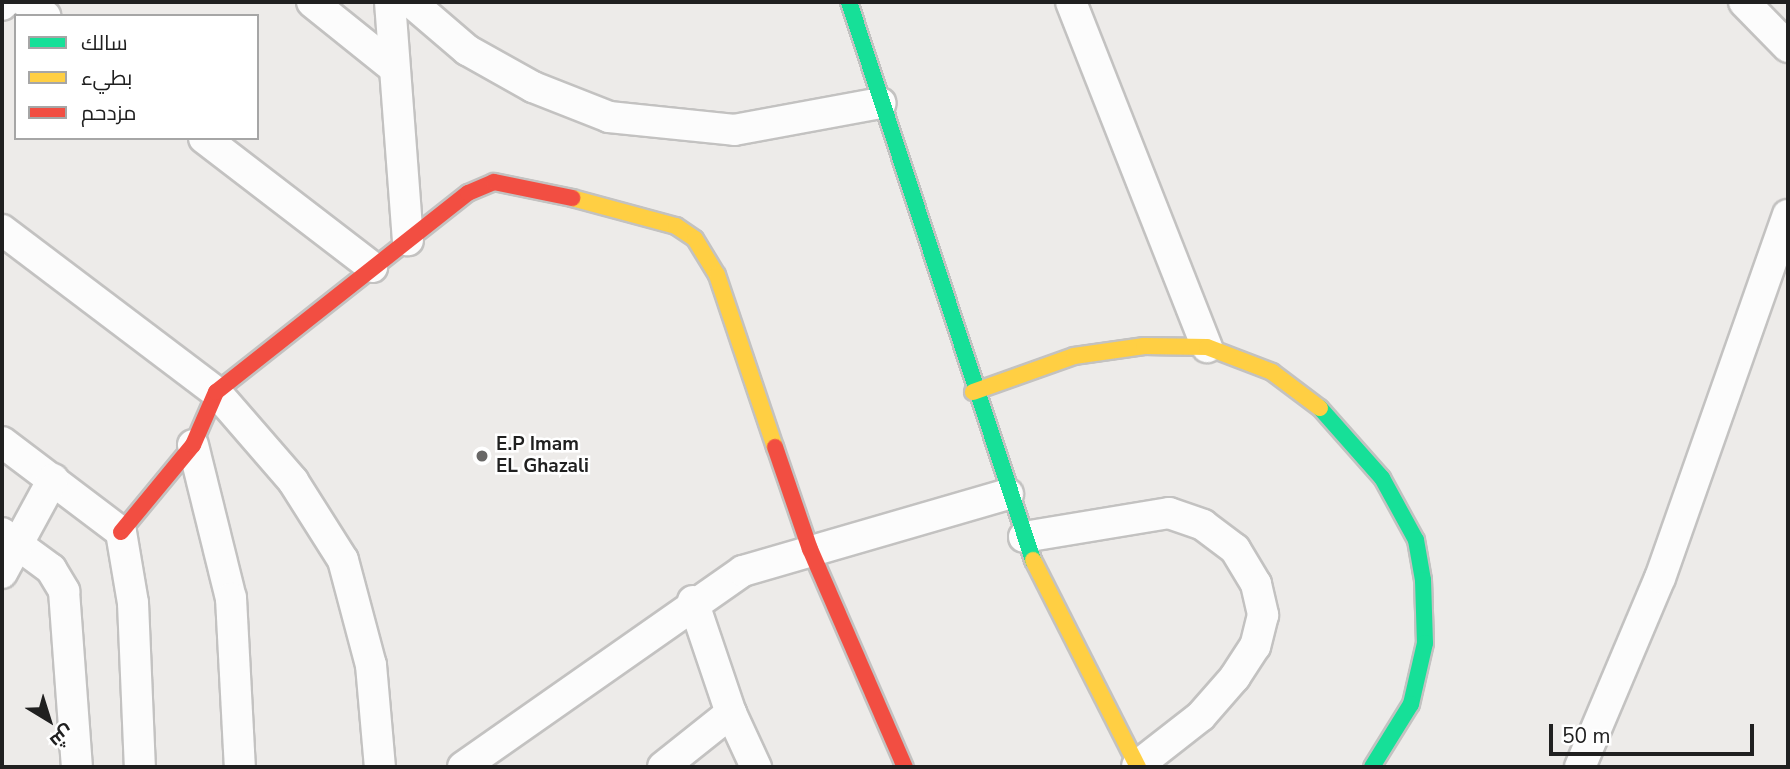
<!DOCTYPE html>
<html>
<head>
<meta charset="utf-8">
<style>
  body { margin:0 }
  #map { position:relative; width:1790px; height:769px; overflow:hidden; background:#edebe9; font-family:"Nunito Sans",Cairo,sans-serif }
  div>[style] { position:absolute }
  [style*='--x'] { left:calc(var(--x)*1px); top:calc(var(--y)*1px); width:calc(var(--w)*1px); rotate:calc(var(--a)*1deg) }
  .roads { filter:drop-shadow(2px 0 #c3c2c1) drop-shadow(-2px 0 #c3c2c1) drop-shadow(0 2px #c3c2c1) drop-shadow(0 -2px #c3c2c1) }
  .street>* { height:30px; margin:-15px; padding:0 15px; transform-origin:15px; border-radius:15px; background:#fcfcfc }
  .fast>* { height:16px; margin:-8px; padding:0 8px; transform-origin:8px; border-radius:8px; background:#16e098 }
  .slow>* { height:16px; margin:-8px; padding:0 8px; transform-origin:8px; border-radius:8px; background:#ffcf43 }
  .jam>* { height:16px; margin:-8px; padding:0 8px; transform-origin:8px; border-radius:8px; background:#f24e42 }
  .dots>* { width:19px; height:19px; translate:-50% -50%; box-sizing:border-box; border:4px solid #fff; border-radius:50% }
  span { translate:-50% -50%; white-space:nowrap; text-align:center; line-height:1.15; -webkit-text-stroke:5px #fff; paint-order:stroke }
  .poi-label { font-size:19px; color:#202020; font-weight:700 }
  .left { translate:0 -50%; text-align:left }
  .frame { position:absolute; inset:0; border:4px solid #202020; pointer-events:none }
  .legend { position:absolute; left:14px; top:14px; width:245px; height:126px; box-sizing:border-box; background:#fff; border:2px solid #a6a6a6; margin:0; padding:9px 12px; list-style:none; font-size:21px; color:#202020 }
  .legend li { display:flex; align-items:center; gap:14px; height:35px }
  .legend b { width:35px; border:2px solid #a6a6a6 }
  .north { position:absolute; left:14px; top:685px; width:70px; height:70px; -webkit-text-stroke:5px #fff; paint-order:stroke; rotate:142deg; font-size:19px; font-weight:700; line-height:28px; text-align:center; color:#202020 }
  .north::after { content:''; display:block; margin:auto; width:24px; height:32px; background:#202020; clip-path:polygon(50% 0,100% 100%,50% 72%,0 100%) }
  .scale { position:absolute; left:1549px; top:724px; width:205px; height:32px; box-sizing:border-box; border:4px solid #202020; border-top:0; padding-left:9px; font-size:21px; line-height:24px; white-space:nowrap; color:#202020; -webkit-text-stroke:5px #fff; paint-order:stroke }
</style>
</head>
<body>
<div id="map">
  <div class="roads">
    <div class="street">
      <div style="--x:26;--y:2;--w:24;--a:36"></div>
      <div style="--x:312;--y:2;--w:105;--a:38.8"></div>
      <div style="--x:390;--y:2;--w:239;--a:85.7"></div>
      <div style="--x:411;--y:2;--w:74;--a:40.6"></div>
      <div style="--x:467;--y:50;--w:76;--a:29.3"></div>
      <div style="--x:533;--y:87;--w:82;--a:21.5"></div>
      <div style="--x:609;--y:117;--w:126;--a:5.9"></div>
      <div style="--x:734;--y:130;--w:149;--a:-10.4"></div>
      <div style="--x:1071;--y:2;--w:371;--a:68.5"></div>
      <div style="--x:1744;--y:2;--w:63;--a:45.6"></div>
      <div style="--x:2;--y:5;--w:4;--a:-45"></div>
      <div style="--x:204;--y:138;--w:212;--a:37.5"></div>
      <div style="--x:2;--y:230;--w:268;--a:37.1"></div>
      <div style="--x:216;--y:392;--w:118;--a:49.1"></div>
      <div style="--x:293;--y:481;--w:93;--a:57.7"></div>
      <div style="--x:343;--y:560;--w:109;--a:75.1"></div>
      <div style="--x:371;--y:665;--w:102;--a:85"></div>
      <div style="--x:2;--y:442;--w:149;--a:37.1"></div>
      <div style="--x:121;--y:532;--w:72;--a:80.4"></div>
      <div style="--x:133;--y:603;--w:164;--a:87.6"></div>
      <div style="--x:193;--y:445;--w:158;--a:76.1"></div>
      <div style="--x:231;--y:598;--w:169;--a:87"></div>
      <div style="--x:2;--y:533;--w:61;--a:36.3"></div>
      <div style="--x:51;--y:569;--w:26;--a:59"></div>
      <div style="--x:64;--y:591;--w:176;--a:85.8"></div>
      <div style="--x:1024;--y:537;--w:147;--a:-9.4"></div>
      <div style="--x:1169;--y:513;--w:36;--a:19"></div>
      <div style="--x:1203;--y:525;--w:40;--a:37"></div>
      <div style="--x:1235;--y:549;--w:41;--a:59"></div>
      <div style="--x:1256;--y:584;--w:32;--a:77"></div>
      <div style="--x:1263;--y:615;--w:32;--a:104"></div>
      <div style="--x:1255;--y:646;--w:37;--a:123"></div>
      <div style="--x:1235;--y:677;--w:52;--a:131.1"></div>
      <div style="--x:1201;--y:716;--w:81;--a:142"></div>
      <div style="--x:2;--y:573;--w:107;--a:-61.5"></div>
      <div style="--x:693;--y:601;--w:118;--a:71.3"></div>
      <div style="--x:463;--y:767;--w:342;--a:-35"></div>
      <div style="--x:743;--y:571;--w:276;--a:-16.2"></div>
      <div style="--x:663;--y:767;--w:87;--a:-38.5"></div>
      <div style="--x:731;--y:713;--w:60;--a:65.2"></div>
      <div style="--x:1580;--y:767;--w:205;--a:-67.1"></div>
      <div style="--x:1660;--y:578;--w:385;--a:-70.6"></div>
    </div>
    <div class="fast">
      <div style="--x:849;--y:2;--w:588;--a:71.75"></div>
      <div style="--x:1320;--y:408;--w:94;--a:48.5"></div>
      <div style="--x:1382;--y:478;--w:71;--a:61.3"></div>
      <div style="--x:1416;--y:540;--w:41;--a:80.1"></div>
      <div style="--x:1423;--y:580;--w:63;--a:88.2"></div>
      <div style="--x:1425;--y:643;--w:63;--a:102.9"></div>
      <div style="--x:1411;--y:704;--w:74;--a:121.8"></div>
    </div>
    <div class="slow">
      <div style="--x:572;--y:198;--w:108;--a:15.1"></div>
      <div style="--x:676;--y:226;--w:23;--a:34"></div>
      <div style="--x:695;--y:239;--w:42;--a:58.6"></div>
      <div style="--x:717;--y:275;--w:182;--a:71.4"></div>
      <div style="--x:973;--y:392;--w:107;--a:-19.6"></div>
      <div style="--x:1074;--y:356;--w:71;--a:-8.1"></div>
      <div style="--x:1144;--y:346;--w:63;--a:0.9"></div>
      <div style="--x:1207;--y:347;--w:70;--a:21"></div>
      <div style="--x:1272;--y:372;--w:60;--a:36.9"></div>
      <div style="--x:1033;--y:560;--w:232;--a:63.1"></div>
    </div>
    <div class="jam">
      <div style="--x:775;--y:447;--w:108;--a:71.1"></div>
      <div style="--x:810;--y:549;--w:238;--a:66.5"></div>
      <div style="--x:121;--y:532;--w:113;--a:-50.4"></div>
      <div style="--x:193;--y:445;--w:58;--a:-66.5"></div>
      <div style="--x:216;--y:392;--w:321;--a:-38.3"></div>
      <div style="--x:468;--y:193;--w:28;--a:-23"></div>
      <div style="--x:494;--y:182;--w:80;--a:11.6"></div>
    </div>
  </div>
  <div class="dots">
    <div style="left:482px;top:456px;background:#686766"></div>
  </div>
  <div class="poi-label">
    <span class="left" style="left:496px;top:456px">E.P Imam<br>EL Ghazali</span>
  </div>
  <div class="frame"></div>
  <ul class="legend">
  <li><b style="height:9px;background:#16e098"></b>سالك</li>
  <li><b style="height:9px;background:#ffcf43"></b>بطيء</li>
  <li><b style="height:9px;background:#f24e42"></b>مزدحم</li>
  </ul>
  <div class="north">ش</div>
  <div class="scale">50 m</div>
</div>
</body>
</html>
